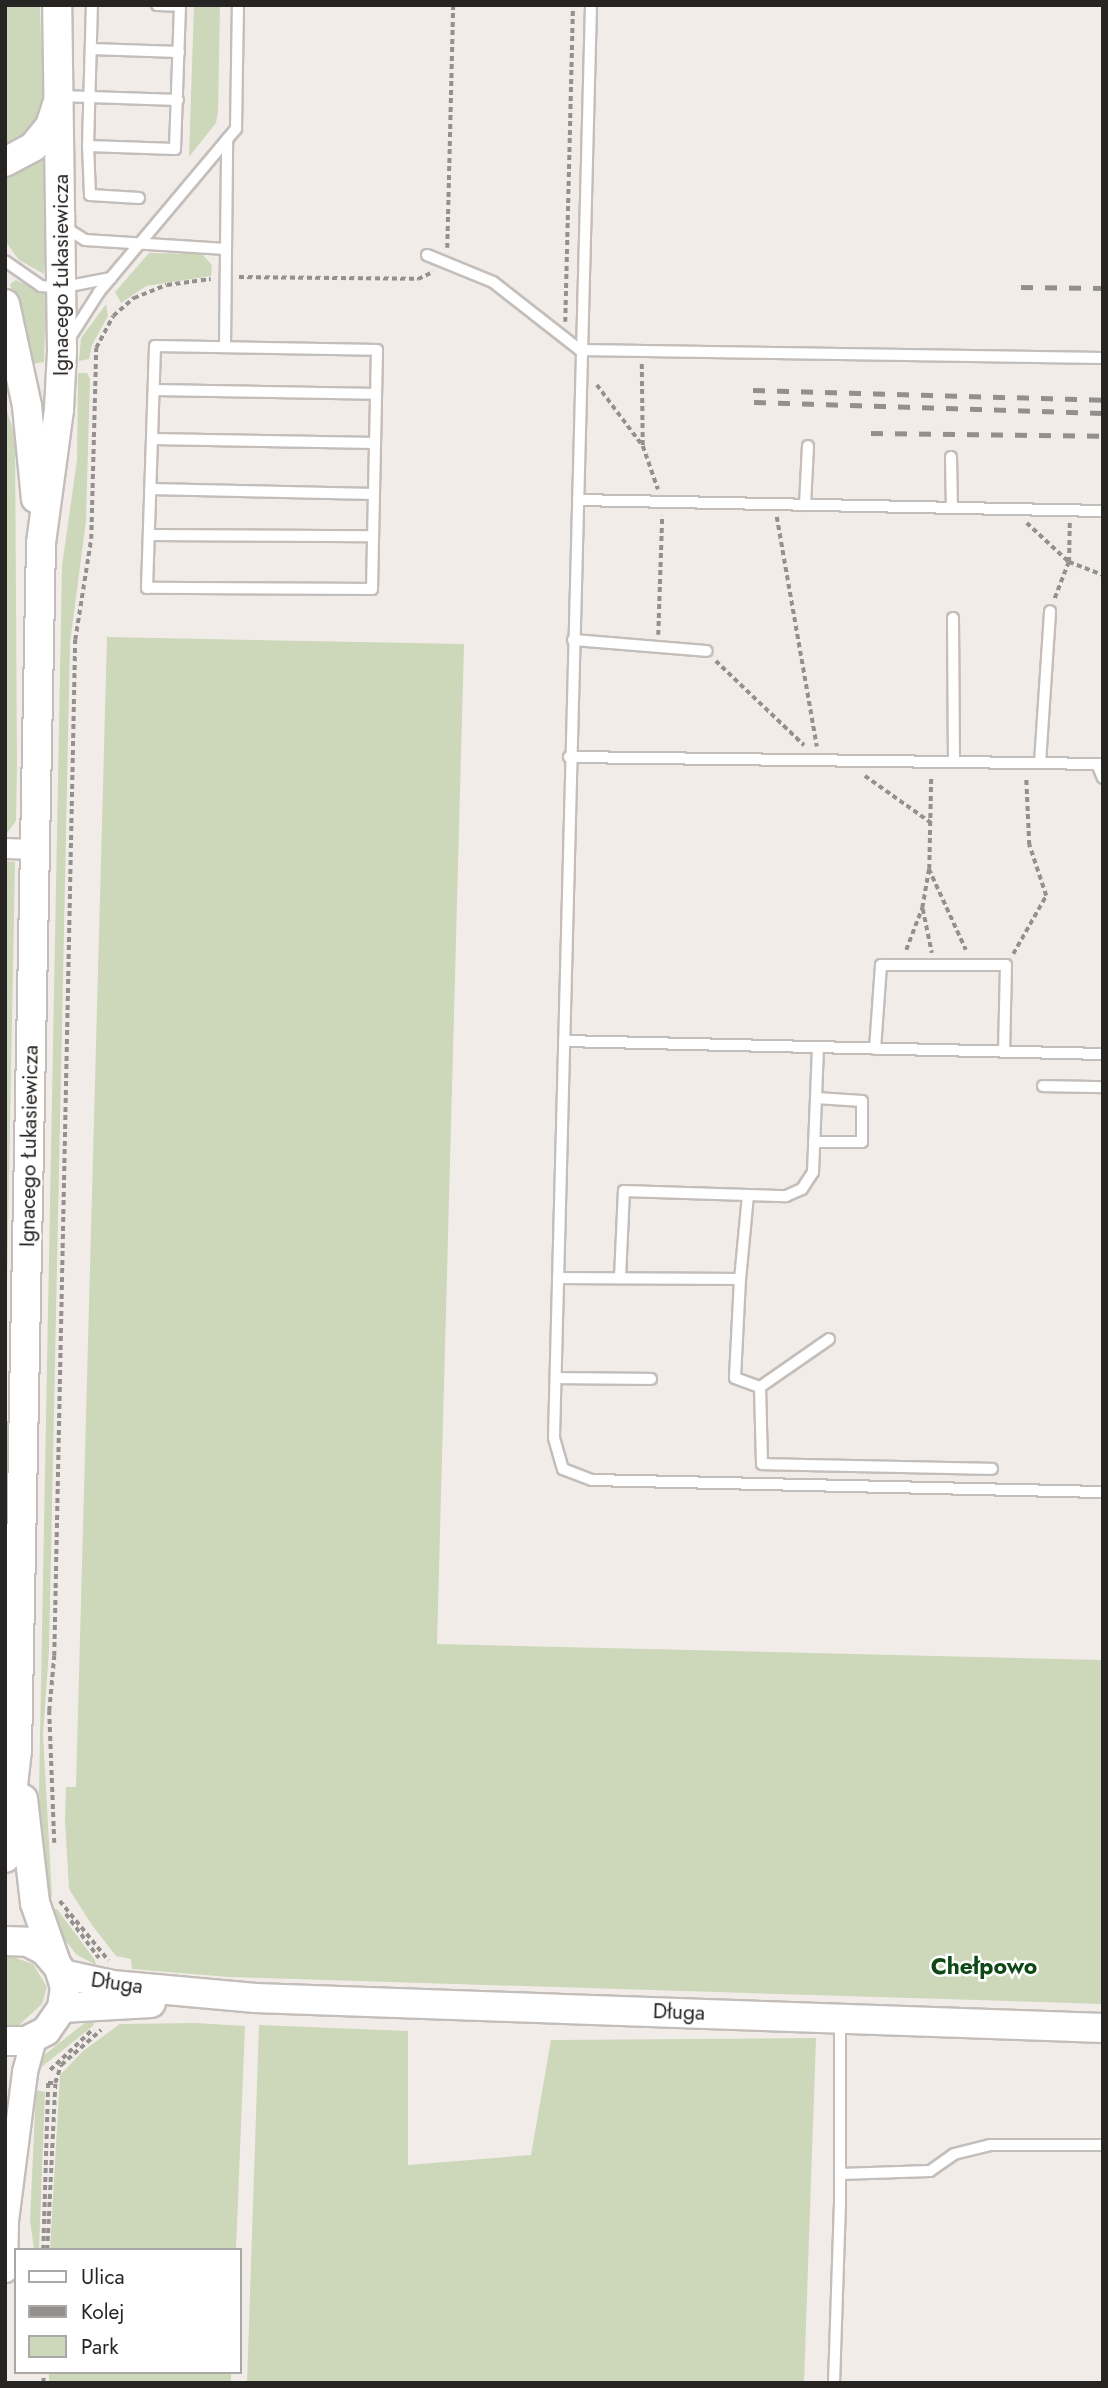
<!DOCTYPE html>
<html>
<head>
<meta charset="utf-8">
<style>
  body { margin:0 }
  #map { position:relative; width:1108px; height:2388px; overflow:hidden; background:#f2ece9; font-family:Jost,sans-serif }
  div>[style] { position:absolute }
  [style*='--x'] { left:calc(var(--x)*1px); top:calc(var(--y)*1px); width:calc(var(--w)*1px); rotate:calc(var(--a)*1deg) }
  .green>* { inset:0; background:#ccd8b9; transform-origin:0 0 }
  .path>* { height:3.5px; margin-top:-1.75px; transform-origin:0; background:repeating-linear-gradient(90deg,#94908e 0 5px,transparent 0 8.5px) }
  .roads { filter:drop-shadow(2px 0 #c4bebb) drop-shadow(-2px 0 #c4bebb) drop-shadow(0 2px #c4bebb) drop-shadow(0 -2px #c4bebb) }
  .service>* { height:10px; margin:-5px; padding:0 5px; transform-origin:5px; border-radius:5px; background:#fff }
  .minor>* { height:19px; margin:-9.5px; padding:0 9.5px; transform-origin:9.5px; border-radius:9.5px; background:#fff }
  .tertiary>* { height:24px; margin:-12px; padding:0 12px; transform-origin:12px; border-radius:12px; background:#fff }
  .secondary>* { height:28px; margin:-14px; padding:0 14px; transform-origin:14px; border-radius:14px; background:#fff }
  .rail>* { height:5px; margin-top:-2.5px; transform-origin:0; background:repeating-linear-gradient(90deg,#938f8c 0 12px,transparent 0 24px) }
  span { translate:-50% -50%; white-space:nowrap; text-align:center; line-height:1.15; -webkit-text-stroke:5px #fff; paint-order:stroke }
  .street-label { font-size:21px; color:#272523 }
  .neighbourhood-label { font-size:23px; color:#0e4814; font-weight:700 }
  .frame { position:absolute; inset:0; border:7px solid #272523; pointer-events:none }
  .legend { position:absolute; left:14px; top:2248px; width:228px; height:126px; box-sizing:border-box; background:#fff; border:2px solid #a9a8a7; margin:0; padding:9px 12px; list-style:none; font-size:21px; color:#272523 }
  .legend li { display:flex; align-items:center; gap:14px; height:35px }
  .legend b { width:35px; border:2px solid #a9a8a7 }
</style>
</head>
<body>
<div id="map">
  <div class="green">
    <div style="clip-path:polygon(5px 5px,40px 5px,41px 45px,48px 81px,40px 126px,5px 151px)"></div>
    <div style="clip-path:polygon(194px 5px,220px 5px,218px 112px,216px 123px,189px 157px)"></div>
    <div style="clip-path:polygon(47px 149px,49px 155px,44px 274px,19px 260px,5px 241px,5px 171px)"></div>
    <div style="clip-path:polygon(149px 253px,202px 254px,212px 265px,211px 276px,146px 286px,121px 303px,115px 292px)"></div>
    <div style="clip-path:polygon(16px 280px,46px 294px,44px 362px,32px 364px,10px 284px)"></div>
    <div style="clip-path:polygon(106px 304px,108px 316px,92px 345px,89px 359px,79px 361px,81px 338px)"></div>
    <div style="clip-path:polygon(78px 373px,87px 373px,90px 379px,86px 521px,70px 643px,49px 1651px,43px 1734px,52px 1897px,42px 1898px,39px 1791px,62px 566px,77px 460px)"></div>
    <div style="clip-path:polygon(5px 405px,15px 436px,17px 766px,16px 821px,5px 836px)"></div>
    <div style="clip-path:polygon(107px 637px,464px 644px,437px 1644px,1103px 1660px,1103px 2004px,229px 1977px,132px 1969px,131px 1959px,116px 1956px,92px 1925px,69px 1889px,65px 1821px,66px 1787px,76px 1787px)"></div>
    <div style="clip-path:polygon(5px 861px,15px 862px,5px 1391px)"></div>
    <div style="clip-path:polygon(57px 1909px,95px 1960px,96px 1965px,77px 1955px,47px 1918px,44px 1910px)"></div>
    <div style="clip-path:polygon(5px 1954px,33px 1964px,47px 1987px,42px 2004px,21px 2023px,19px 2030px,5px 2028px)"></div>
    <div style="clip-path:polygon(96px 2014px,93px 2026px,39px 2069px,43px 2056px)"></div>
    <div style="clip-path:polygon(195px 2023px,245px 2026px,236px 2250px,50px 2250px,60px 2075px,83px 2051px,120px 2024px)"></div>
    <div style="clip-path:polygon(259px 2025px,408px 2031px,408px 2165px,531px 2155px,551px 2040px,816px 2038px,804px 2383px,247px 2383px)"></div>
    <div style="clip-path:polygon(36px 2090px,45px 2092px,39px 2250px,34px 2250px,30px 2220px)"></div>
    <div style="left:49px;top:2372px;width:182px;height:11px"></div>
  </div>
  <div class="path">
    <div style="--x:447;--y:248;--w:243;--a:-88.6"></div>
    <div style="--x:239;--y:277;--w:179;--a:0.6"></div>
    <div style="--x:418;--y:279;--w:17;--a:-25"></div>
    <div style="--x:565;--y:322;--w:317;--a:-88.6"></div>
    <div style="--x:642;--y:364;--w:82;--a:89.3"></div>
    <div style="--x:597;--y:385;--w:76;--a:53"></div>
    <div style="--x:643;--y:446;--w:46;--a:70.8"></div>
    <div style="--x:777;--y:517;--w:233;--a:80.1"></div>
    <div style="--x:1027;--y:523;--w:57;--a:42.9"></div>
    <div style="--x:1069;--y:562;--w:40;--a:111"></div>
    <div style="--x:1070;--y:523;--w:39;--a:91"></div>
    <div style="--x:1069;--y:562;--w:36;--a:21"></div>
    <div style="--x:658;--y:635;--w:119;--a:-88.1"></div>
    <div style="--x:716;--y:661;--w:122;--a:43.7"></div>
    <div style="--x:865;--y:776;--w:80;--a:35.3"></div>
    <div style="--x:929;--y:869;--w:89;--a:65.4"></div>
    <div style="--x:923;--y:909;--w:45;--a:78.4"></div>
    <div style="--x:906;--y:950;--w:45;--a:-69.1"></div>
    <div style="--x:922;--y:908;--w:40;--a:-80"></div>
    <div style="--x:929;--y:869;--w:93;--a:-88.8"></div>
    <div style="--x:1013;--y:954;--w:67;--a:-60.4"></div>
    <div style="--x:1046;--y:896;--w:54;--a:-108.4"></div>
    <div style="--x:1029;--y:845;--w:67;--a:-92.6"></div>
    <div style="--x:54;--y:1843;--w:132;--a:-92.2"></div>
    <div style="--x:49;--y:1711;--w:55;--a:-84.8"></div>
    <div style="--x:54;--y:1656;--w:1016;--a:-88.82"></div>
    <div style="--x:75;--y:640;--w:102;--a:-81"></div>
    <div style="--x:91;--y:539;--w:191;--a:-88.5"></div>
    <div style="--x:96;--y:348;--w:36;--a:-62"></div>
    <div style="--x:113;--y:316;--w:28;--a:-41"></div>
    <div style="--x:134;--y:298;--w:35;--a:-22"></div>
    <div style="--x:167;--y:285;--w:44;--a:-7.8"></div>
    <div style="--x:60;--y:1901;--w:77;--a:50.8"></div>
    <div style="--x:66;--y:1914;--w:55;--a:53.1"></div>
    <div style="--x:50;--y:2070;--w:59;--a:-43.6"></div>
    <div style="--x:48;--y:2083;--w:7;--a:0"></div>
    <div style="--x:55;--y:2083;--w:19;--a:-72"></div>
    <div style="--x:61;--y:2065;--w:53;--a:-41.2"></div>
    <div style="--x:43;--y:2250;--w:169;--a:-88.3"></div>
    <div style="--x:47;--y:2250;--w:166;--a:-87.2"></div>
    <div style="--x:43;--y:2383;--w:11;--a:-85"></div>
  </div>
  <div class="roads">
    <div class="service">
      <div style="--x:157;--y:5;--w:23;--a:2"></div>
      <div style="--x:591;--y:5;--w:1433;--a:91.48"></div>
      <div style="--x:554;--y:1438;--w:32;--a:74"></div>
      <div style="--x:563;--y:1469;--w:31;--a:21"></div>
      <div style="--x:592;--y:1480;--w:511;--a:1.35"></div>
      <div style="--x:91;--y:49;--w:88;--a:2"></div>
      <div style="--x:60;--y:96;--w:118;--a:1.9"></div>
      <div style="--x:88;--y:146;--w:141;--a:-88.4"></div>
      <div style="--x:139;--y:198;--w:49;--a:-176.5"></div>
      <div style="--x:90;--y:195;--w:49;--a:-92.3"></div>
      <div style="--x:88;--y:146;--w:87;--a:2"></div>
      <div style="--x:175;--y:149;--w:144;--a:-88"></div>
      <div style="--x:66;--y:228;--w:22;--a:32"></div>
      <div style="--x:85;--y:240;--w:141;--a:3.7"></div>
      <div style="--x:427;--y:255;--w:71;--a:22.2"></div>
      <div style="--x:493;--y:282;--w:110;--a:38"></div>
      <div style="--x:580;--y:350;--w:523;--a:0.88"></div>
      <div style="--x:5;--y:261;--w:44;--a:34.8"></div>
      <div style="--x:41;--y:286;--w:18;--a:6"></div>
      <div style="--x:59;--y:288;--w:53;--a:-10.9"></div>
      <div style="--x:69;--y:339;--w:56;--a:-57.4"></div>
      <div style="--x:99;--y:292;--w:213;--a:-50"></div>
      <div style="--x:236;--y:129;--w:124;--a:-89.1"></div>
      <div style="--x:155;--y:346;--w:222;--a:1"></div>
      <div style="--x:377;--y:350;--w:239;--a:91.2"></div>
      <div style="--x:372;--y:589;--w:225;--a:-179.7"></div>
      <div style="--x:147;--y:588;--w:242;--a:-88.1"></div>
      <div style="--x:225;--y:347;--w:208;--a:-89.4"></div>
      <div style="--x:154;--y:390;--w:222;--a:1"></div>
      <div style="--x:152;--y:439;--w:223;--a:1"></div>
      <div style="--x:951;--y:457;--w:51;--a:88.9"></div>
      <div style="--x:150;--y:489;--w:224;--a:1.3"></div>
      <div style="--x:578;--y:500;--w:525;--a:1.2"></div>
      <div style="--x:805;--y:505;--w:59;--a:-87.1"></div>
      <div style="--x:149;--y:535;--w:224;--a:0.3"></div>
      <div style="--x:953;--y:618;--w:144;--a:89.6"></div>
      <div style="--x:573;--y:640;--w:134;--a:4.7"></div>
      <div style="--x:569;--y:757;--w:534;--a:0.75"></div>
      <div style="--x:1040;--y:763;--w:152;--a:-86.2"></div>
      <div style="--x:1097;--y:764;--w:15;--a:67"></div>
      <div style="--x:564;--y:1041;--w:539;--a:1.38"></div>
      <div style="--x:875;--y:1049;--w:84;--a:-85.9"></div>
      <div style="--x:881;--y:965;--w:125;--a:0"></div>
      <div style="--x:1006;--y:965;--w:87;--a:91.3"></div>
      <div style="--x:1043;--y:1086;--w:60;--a:1"></div>
      <div style="--x:814;--y:1142;--w:48;--a:0"></div>
      <div style="--x:862;--y:1142;--w:41;--a:-90"></div>
      <div style="--x:862;--y:1101;--w:46;--a:-176.3"></div>
      <div style="--x:748;--y:1195;--w:38;--a:2"></div>
      <div style="--x:786;--y:1196;--w:17;--a:-24"></div>
      <div style="--x:802;--y:1189;--w:20;--a:-57"></div>
      <div style="--x:813;--y:1172;--w:125;--a:-87.7"></div>
      <div style="--x:558;--y:1278;--w:182;--a:0.3"></div>
      <div style="--x:740;--y:1279;--w:99;--a:92.9"></div>
      <div style="--x:735;--y:1378;--w:27;--a:20"></div>
      <div style="--x:760;--y:1387;--w:77;--a:88.5"></div>
      <div style="--x:762;--y:1464;--w:230;--a:1.2"></div>
      <div style="--x:620;--y:1278;--w:87;--a:-87.4"></div>
      <div style="--x:624;--y:1191;--w:124;--a:1.8"></div>
      <div style="--x:748;--y:1195;--w:84;--a:95.4"></div>
      <div style="--x:556;--y:1378;--w:95;--a:0.6"></div>
      <div style="--x:760;--y:1387;--w:84;--a:-34.8"></div>
      <div style="--x:840;--y:2174;--w:90;--a:-1.9"></div>
      <div style="--x:930;--y:2171;--w:29;--a:-35"></div>
      <div style="--x:954;--y:2154;--w:37;--a:-14"></div>
      <div style="--x:990;--y:2145;--w:113;--a:0"></div>
      <div style="--x:834;--y:2383;--w:179;--a:-88.1"></div>
      <div style="--x:840;--y:2204;--w:183;--a:-90"></div>
    </div>
    <div class="minor">
      <div style="--x:5;--y:848;--w:30;--a:2"></div>
    </div>
    <div class="tertiary">
      <div style="--x:5;--y:2270;--w:49;--a:-88.8"></div>
      <div style="--x:6;--y:2221;--w:150;--a:-82.7"></div>
      <div style="--x:25;--y:2072;--w:35;--a:-75"></div>
    </div>
    <div class="secondary">
      <div style="--x:5;--y:162;--w:32;--a:-28"></div>
      <div style="--x:33;--y:147;--w:27;--a:-51"></div>
      <div style="--x:50;--y:126;--w:26;--a:-72"></div>
      <div style="--x:5;--y:304;--w:104;--a:77.8"></div>
      <div style="--x:27;--y:406;--w:93;--a:84.5"></div>
      <div style="--x:23;--y:1799;--w:105;--a:83.4"></div>
      <div style="--x:35;--y:1903;--w:64;--a:70.7"></div>
      <div style="--x:5;--y:1858;--w:109;--a:-83.7"></div>
      <div style="--x:17;--y:1750;--w:1207;--a:-88.86"></div>
      <div style="--x:41;--y:543;--w:135;--a:-82.3"></div>
      <div style="--x:59;--y:409;--w:58;--a:-87"></div>
      <div style="--x:62;--y:351;--w:346;--a:-90.8"></div>
      <div style="--x:5;--y:1941;--w:23;--a:2"></div>
      <div style="--x:28;--y:1942;--w:18;--a:27"></div>
      <div style="--x:44;--y:1950;--w:23;--a:50"></div>
      <div style="--x:59;--y:1968;--w:21;--a:73"></div>
      <div style="--x:65;--y:1988;--w:20;--a:99"></div>
      <div style="--x:62;--y:2008;--w:28;--a:125"></div>
      <div style="--x:46;--y:2031;--w:22;--a:153"></div>
      <div style="--x:26;--y:2041;--w:21;--a:180"></div>
      <div style="--x:62;--y:1974;--w:51;--a:12.4"></div>
      <div style="--x:112;--y:1985;--w:144;--a:5.2"></div>
      <div style="--x:255;--y:1998;--w:849;--a:2.03"></div>
      <div style="--x:62;--y:2008;--w:89;--a:-3.2"></div>
    </div>
  </div>
  <div class="rail">
    <div style="--x:1021;--y:287;--w:82;--a:0.7"></div>
    <div style="--x:753;--y:390;--w:350;--a:1.6"></div>
    <div style="--x:754;--y:402;--w:349;--a:1.8"></div>
    <div style="--x:871;--y:433;--w:232;--a:0.7"></div>
  </div>
  <div class="street-label">
    <span style="left:61px;top:275px;rotate:-90deg">Ignacego Łukasiewicza</span>
    <span style="left:29px;top:1146px;rotate:-89deg">Ignacego Łukasiewicza</span>
    <span style="left:117px;top:1983px;rotate:8deg">Długa</span>
    <span style="left:679px;top:2012px;rotate:2deg">Długa</span>
  </div>
  <div class="neighbourhood-label">
    <span style="left:984px;top:1966px">Chełpowo</span>
  </div>
  <div class="frame"></div>
  <ul class="legend">
  <li><b style="height:9px;background:#fff"></b>Ulica</li>
  <li><b style="height:9px;background:#938f8c"></b>Kolej</li>
  <li><b style="height:19px;background:#ccd8b9"></b>Park</li>
  </ul>
</div>
</body>
</html>
